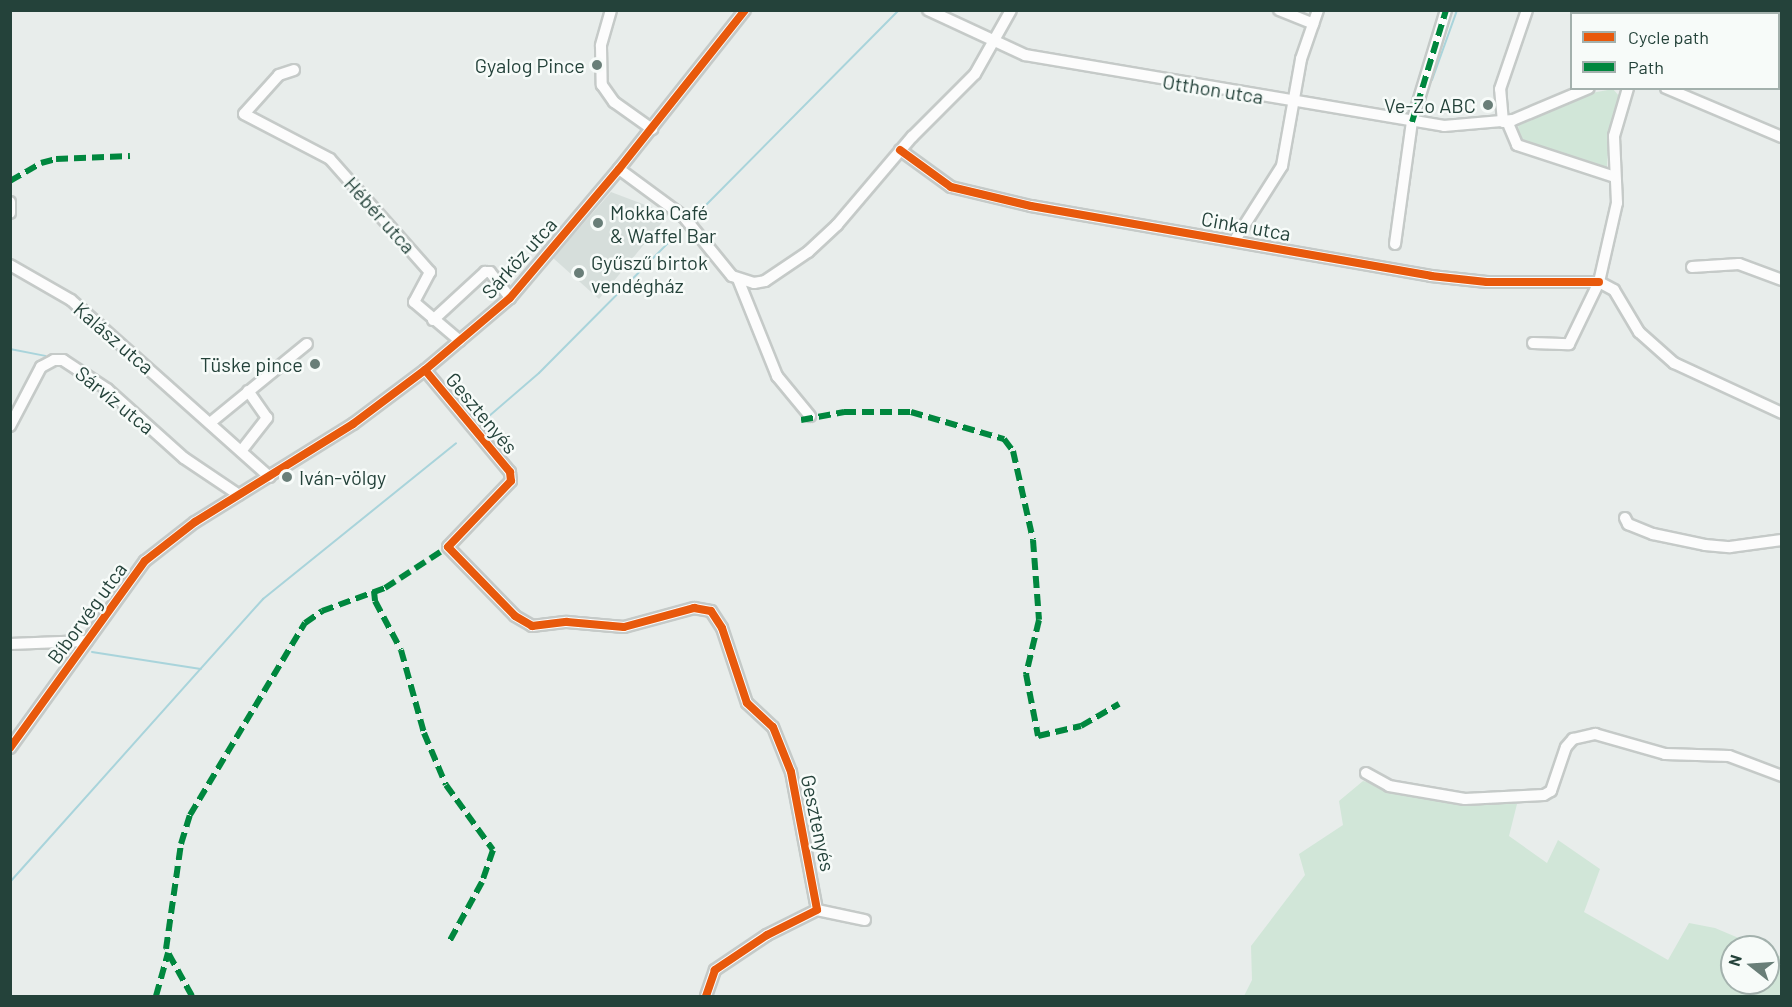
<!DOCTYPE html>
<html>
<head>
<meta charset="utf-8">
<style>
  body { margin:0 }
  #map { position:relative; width:1792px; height:1007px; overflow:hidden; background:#e8edeb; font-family:Barlow,sans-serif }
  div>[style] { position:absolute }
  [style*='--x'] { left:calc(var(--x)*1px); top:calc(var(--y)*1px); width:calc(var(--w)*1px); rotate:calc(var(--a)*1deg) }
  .built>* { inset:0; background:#d6dedb }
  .green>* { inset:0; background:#d1e6d8 }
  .stream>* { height:2px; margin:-1px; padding:0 1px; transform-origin:1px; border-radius:1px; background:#a9d4db }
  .roads { filter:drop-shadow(2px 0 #c5cac8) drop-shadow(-2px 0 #c5cac8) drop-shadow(0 2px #c5cac8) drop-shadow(0 -2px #c5cac8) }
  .minor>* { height:10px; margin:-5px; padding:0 5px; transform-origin:5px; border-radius:5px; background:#fcfcfc }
  .quiet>* { height:6px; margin-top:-3px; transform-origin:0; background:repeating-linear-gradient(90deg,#00873e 0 12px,transparent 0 18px) }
  .cycleway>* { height:8px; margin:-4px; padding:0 4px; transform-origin:4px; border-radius:4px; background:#e8590c }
  .dots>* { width:16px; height:16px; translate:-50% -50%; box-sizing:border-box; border:3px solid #f7fbf9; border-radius:50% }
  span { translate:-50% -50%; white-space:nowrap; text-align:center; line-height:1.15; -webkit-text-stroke:5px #f7fbf9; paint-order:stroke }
  .poi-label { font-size:20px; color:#24423a }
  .right { translate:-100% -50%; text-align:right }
  .left { translate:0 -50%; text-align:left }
  .street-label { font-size:20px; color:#24423a }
  .frame { position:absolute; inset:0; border:12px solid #24423a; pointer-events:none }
  .legend { position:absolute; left:1570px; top:12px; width:210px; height:78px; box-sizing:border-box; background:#f7fbf9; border:2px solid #a3b1ad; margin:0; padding:8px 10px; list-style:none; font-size:18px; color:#24423a }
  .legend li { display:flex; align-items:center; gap:12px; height:30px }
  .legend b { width:30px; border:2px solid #a3b1ad }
  .north { position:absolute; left:1720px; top:935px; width:60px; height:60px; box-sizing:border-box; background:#f7fbf9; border:2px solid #a3b1ad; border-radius:50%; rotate:287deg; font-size:16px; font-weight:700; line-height:24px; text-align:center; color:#24423a }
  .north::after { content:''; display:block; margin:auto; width:21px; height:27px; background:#697e78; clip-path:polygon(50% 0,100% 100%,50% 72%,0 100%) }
</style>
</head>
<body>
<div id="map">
  <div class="built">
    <div style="clip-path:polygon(611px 192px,669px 214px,599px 299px,553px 258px)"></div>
  </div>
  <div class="green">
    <div style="clip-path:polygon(1613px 89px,1619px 96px,1609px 136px,1607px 167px,1602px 169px,1519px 138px,1518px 123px,1581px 95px)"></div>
    <div style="clip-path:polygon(1363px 781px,1448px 802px,1517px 804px,1509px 836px,1547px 863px,1558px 840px,1600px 869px,1584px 912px,1668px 960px,1689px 923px,1715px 928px,1760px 947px,1732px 947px,1732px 983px,1768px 983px,1768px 950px,1781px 957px,1781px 996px,1244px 996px,1252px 980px,1251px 946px,1305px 875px,1299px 854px,1343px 825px,1339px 801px)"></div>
  </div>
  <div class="stream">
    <div style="--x:1432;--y:80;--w:74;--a:-70.3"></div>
    <div style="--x:705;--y:206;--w:276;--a:-45.3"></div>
    <div style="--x:10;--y:349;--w:36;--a:11"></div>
    <div style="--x:488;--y:417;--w:67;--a:-40.8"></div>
    <div style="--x:539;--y:373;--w:189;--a:-45.2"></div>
    <div style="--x:56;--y:647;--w:19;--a:6"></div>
    <div style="--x:92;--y:652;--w:110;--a:8.9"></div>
    <div style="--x:10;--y:882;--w:380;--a:-48.2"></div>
    <div style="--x:263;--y:599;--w:248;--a:-38.9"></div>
  </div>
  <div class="roads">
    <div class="minor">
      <div style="--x:611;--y:10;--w:37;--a:106"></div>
      <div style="--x:601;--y:46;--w:39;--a:89"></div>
      <div style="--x:602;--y:85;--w:21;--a:55"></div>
      <div style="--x:614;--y:102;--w:47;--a:35.4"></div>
      <div style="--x:928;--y:10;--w:107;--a:24.9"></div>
      <div style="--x:1025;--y:55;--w:425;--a:9.6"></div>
      <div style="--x:1444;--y:126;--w:69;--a:-5"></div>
      <div style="--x:1513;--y:120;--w:82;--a:-22.8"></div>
      <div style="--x:1279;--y:10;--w:37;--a:22"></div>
      <div style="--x:1778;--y:10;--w:4;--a:27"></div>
      <div style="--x:1656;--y:14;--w:4;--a:-76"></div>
      <div style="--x:294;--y:70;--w:16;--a:162"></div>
      <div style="--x:279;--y:75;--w:52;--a:131.9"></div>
      <div style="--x:244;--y:114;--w:97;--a:27.6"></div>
      <div style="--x:330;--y:159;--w:151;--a:48.5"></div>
      <div style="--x:430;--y:272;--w:34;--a:118"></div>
      <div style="--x:414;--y:302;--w:60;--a:40.3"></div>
      <div style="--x:1666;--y:88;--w:126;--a:22.9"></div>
      <div style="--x:1507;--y:121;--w:26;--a:67"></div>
      <div style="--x:1517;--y:145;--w:103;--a:18.1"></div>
      <div style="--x:1503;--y:122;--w:33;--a:-95"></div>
      <div style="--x:1500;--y:89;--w:83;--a:-71.1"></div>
      <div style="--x:900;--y:150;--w:63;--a:36"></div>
      <div style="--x:951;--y:187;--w:82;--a:13.4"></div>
      <div style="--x:1031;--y:206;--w:406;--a:9.9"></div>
      <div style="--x:1431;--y:276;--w:56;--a:6.1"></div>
      <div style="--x:1487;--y:282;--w:112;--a:0"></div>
      <div style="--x:619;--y:169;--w:81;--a:36.4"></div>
      <div style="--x:684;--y:217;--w:76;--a:50.9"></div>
      <div style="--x:732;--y:276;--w:23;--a:18"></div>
      <div style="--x:754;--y:283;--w:11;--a:-10"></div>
      <div style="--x:765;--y:281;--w:52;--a:-34"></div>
      <div style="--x:808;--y:252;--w:40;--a:-43"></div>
      <div style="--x:837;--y:225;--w:116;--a:-49.6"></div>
      <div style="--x:912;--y:137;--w:89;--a:-45"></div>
      <div style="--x:975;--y:74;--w:73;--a:-60.6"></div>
      <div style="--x:10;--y:202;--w:11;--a:90"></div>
      <div style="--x:1235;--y:240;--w:88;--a:-57.6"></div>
      <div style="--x:1282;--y:166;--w:109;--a:-79.9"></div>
      <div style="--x:1301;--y:59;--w:52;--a:-70.9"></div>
      <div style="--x:1395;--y:244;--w:123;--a:-82.1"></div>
      <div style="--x:1412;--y:122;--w:117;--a:-73.1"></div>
      <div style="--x:10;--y:265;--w:70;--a:29.8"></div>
      <div style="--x:71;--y:300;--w:266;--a:41.7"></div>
      <div style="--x:1692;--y:267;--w:47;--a:-3.7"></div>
      <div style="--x:1739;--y:264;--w:46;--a:20.4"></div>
      <div style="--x:738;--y:279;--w:105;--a:68.1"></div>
      <div style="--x:777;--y:376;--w:52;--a:50.5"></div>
      <div style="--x:1599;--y:282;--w:17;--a:28"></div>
      <div style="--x:1614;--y:290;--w:49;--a:59.2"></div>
      <div style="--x:1639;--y:332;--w:47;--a:41.5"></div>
      <div style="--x:1674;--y:363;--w:119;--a:24.8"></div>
      <div style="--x:433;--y:320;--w:71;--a:-42.7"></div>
      <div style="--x:485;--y:272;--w:5;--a:0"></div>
      <div style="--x:490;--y:272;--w:33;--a:52"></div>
      <div style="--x:1533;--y:343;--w:36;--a:2"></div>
      <div style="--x:1569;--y:344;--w:69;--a:-64.2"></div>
      <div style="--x:1599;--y:282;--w:81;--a:-77.2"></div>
      <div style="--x:1617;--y:203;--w:67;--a:-92.6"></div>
      <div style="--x:1614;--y:136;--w:50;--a:-73.7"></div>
      <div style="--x:425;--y:370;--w:133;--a:50.2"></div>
      <div style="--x:510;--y:472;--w:9;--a:84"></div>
      <div style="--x:511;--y:481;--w:91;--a:133.7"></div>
      <div style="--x:448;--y:547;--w:96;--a:45.8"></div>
      <div style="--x:515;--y:616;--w:20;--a:30"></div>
      <div style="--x:532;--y:626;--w:35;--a:-7"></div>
      <div style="--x:567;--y:622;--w:57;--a:5"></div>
      <div style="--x:624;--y:627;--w:73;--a:-15.2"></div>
      <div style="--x:694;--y:608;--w:17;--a:10"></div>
      <div style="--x:711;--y:611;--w:20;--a:57"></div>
      <div style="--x:722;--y:628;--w:79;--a:71.6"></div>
      <div style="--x:747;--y:703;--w:35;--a:43"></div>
      <div style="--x:773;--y:727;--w:48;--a:68.2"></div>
      <div style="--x:791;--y:772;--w:140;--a:79.3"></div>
      <div style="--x:817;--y:910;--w:56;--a:153.4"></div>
      <div style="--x:767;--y:935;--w:63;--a:146.1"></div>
      <div style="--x:715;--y:970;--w:28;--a:109"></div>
      <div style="--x:210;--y:423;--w:125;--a:-39.2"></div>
      <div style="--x:10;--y:426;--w:67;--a:-62.3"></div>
      <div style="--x:41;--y:367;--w:15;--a:-28"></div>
      <div style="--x:54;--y:360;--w:9;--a:0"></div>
      <div style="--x:63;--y:360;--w:53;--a:33.4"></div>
      <div style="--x:107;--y:389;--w:103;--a:41.9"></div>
      <div style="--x:184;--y:458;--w:66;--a:33.9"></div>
      <div style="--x:242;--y:450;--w:41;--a:-52"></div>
      <div style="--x:267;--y:418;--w:33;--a:-125"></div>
      <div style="--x:1625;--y:518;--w:7;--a:63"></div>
      <div style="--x:1628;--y:524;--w:27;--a:22"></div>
      <div style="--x:1653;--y:534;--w:53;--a:11.9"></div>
      <div style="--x:1705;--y:545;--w:25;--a:5"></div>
      <div style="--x:1730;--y:547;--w:52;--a:-7.7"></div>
      <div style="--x:10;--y:644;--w:77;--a:-2.2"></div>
      <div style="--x:10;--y:748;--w:231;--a:-54.2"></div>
      <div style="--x:145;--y:561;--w:63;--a:-38"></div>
      <div style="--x:195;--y:522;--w:186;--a:-31.8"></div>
      <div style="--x:353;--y:424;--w:90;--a:-36.9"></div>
      <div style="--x:425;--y:370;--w:111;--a:-40.3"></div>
      <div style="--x:510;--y:298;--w:169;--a:-49.8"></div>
      <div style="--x:619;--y:169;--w:203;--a:-51.6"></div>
      <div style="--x:1366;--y:773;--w:26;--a:29"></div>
      <div style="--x:1389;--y:786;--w:77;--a:9.7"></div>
      <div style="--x:1465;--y:799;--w:79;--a:-2.9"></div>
      <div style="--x:1544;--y:795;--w:8;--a:-30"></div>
      <div style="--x:1551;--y:791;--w:46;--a:-71.2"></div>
      <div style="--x:1566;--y:747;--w:11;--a:-49"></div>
      <div style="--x:1573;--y:739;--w:23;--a:-13"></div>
      <div style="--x:1595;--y:734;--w:73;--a:15.9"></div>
      <div style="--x:1665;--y:754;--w:64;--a:1.8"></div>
      <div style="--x:1729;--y:756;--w:57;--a:20.7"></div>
      <div style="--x:817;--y:910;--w:49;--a:11.8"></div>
    </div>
  </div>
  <div class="quiet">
    <div style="--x:1412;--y:122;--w:117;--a:-73.1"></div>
    <div style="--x:10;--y:181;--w:36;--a:-30"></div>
    <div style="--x:41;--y:163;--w:16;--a:-15"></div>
    <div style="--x:56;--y:159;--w:74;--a:-2.3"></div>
    <div style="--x:801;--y:420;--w:44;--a:-10.5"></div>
    <div style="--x:844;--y:412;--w:67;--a:0"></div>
    <div style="--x:911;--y:412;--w:97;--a:16.2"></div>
    <div style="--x:1004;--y:439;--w:15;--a:53"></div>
    <div style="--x:1013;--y:451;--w:91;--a:77.3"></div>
    <div style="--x:1033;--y:540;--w:80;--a:85.7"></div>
    <div style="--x:1039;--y:620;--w:56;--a:103.5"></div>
    <div style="--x:1026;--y:674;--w:63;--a:79"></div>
    <div style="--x:1038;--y:736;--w:44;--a:-13.1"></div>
    <div style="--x:1081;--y:726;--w:44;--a:-30.1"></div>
    <div style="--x:374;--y:591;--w:10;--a:84"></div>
    <div style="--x:375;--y:601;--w:55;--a:62"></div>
    <div style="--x:401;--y:650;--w:86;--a:74.5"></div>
    <div style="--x:424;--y:733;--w:56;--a:67.1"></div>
    <div style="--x:446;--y:785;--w:80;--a:54.1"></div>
    <div style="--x:493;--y:850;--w:34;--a:109"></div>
    <div style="--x:482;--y:882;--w:68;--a:118.8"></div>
    <div style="--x:156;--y:996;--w:45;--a:-74.4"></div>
    <div style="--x:192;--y:996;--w:54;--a:-119"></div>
    <div style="--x:166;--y:949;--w:106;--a:-81.9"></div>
    <div style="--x:181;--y:844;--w:30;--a:-73"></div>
    <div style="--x:190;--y:815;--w:224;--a:-59.1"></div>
    <div style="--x:305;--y:623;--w:21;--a:-35"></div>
    <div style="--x:322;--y:611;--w:67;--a:-20.1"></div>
    <div style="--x:385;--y:588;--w:75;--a:-33.1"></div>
  </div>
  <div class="cycleway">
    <div style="--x:900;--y:150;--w:63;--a:36"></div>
    <div style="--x:951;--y:187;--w:82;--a:13.4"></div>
    <div style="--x:1031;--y:206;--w:406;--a:9.9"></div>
    <div style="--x:1431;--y:276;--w:56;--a:6.1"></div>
    <div style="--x:1487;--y:282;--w:112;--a:0"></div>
    <div style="--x:425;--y:370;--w:133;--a:50.2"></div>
    <div style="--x:510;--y:472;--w:9;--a:84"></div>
    <div style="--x:511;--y:481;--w:91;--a:133.7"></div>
    <div style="--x:448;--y:547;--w:96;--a:45.8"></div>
    <div style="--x:515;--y:616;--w:20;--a:30"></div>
    <div style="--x:532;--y:626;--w:35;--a:-7"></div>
    <div style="--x:567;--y:622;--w:57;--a:5"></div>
    <div style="--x:624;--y:627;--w:73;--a:-15.2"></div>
    <div style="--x:694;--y:608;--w:17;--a:10"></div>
    <div style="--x:711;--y:611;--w:20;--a:57"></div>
    <div style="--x:722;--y:628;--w:79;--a:71.6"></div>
    <div style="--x:747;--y:703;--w:35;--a:43"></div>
    <div style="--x:773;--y:727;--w:48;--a:68.2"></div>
    <div style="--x:791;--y:772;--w:140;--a:79.3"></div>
    <div style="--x:817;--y:910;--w:56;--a:153.4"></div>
    <div style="--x:767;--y:935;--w:63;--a:146.1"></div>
    <div style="--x:715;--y:970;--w:28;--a:109"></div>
    <div style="--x:10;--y:748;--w:231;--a:-54.2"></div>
    <div style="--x:145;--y:561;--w:63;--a:-38"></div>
    <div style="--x:195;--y:522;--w:186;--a:-31.8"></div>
    <div style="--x:353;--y:424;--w:90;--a:-36.9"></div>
    <div style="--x:425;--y:370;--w:111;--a:-40.3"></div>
    <div style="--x:510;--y:298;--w:169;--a:-49.8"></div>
    <div style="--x:619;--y:169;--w:203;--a:-51.6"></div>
  </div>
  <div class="dots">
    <div style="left:597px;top:65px;background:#697e78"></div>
    <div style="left:1488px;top:105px;background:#697e78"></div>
    <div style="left:598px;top:223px;background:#697e78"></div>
    <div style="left:579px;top:273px;background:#697e78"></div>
    <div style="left:315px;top:364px;background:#697e78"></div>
    <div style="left:287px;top:477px;background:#697e78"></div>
  </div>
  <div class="poi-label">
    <span class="right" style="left:585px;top:65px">Gyalog Pince</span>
    <span class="right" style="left:1476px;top:105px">Ve-Zo ABC</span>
    <span class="left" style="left:610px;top:224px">Mokka Café<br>&amp; Waffel Bar</span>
    <span class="left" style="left:591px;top:274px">Gyűszű birtok<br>vendégház</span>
    <span class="right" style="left:303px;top:364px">Tüske pince</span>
    <span class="left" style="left:299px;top:477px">Iván-völgy</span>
  </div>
  <div class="street-label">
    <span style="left:1213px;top:89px;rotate:9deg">Otthon utca</span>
    <span style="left:380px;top:215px;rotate:48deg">Hébér utca</span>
    <span style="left:1246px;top:226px;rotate:10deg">Cinka utca</span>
    <span style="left:519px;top:258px;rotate:-48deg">Sárköz utca</span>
    <span style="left:114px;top:338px;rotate:41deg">Kalász utca</span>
    <span style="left:115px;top:400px;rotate:39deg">Sárvíz utca</span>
    <span style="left:482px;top:413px;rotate:50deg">Gesztenyés</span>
    <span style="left:87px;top:613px;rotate:-54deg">Bíborvég utca</span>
    <span style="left:818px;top:823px;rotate:78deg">Gesztenyés</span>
  </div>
  <div class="frame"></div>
  <ul class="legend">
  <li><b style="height:8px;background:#e8590c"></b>Cycle path</li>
  <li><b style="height:8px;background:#00873e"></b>Path</li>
  </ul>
  <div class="north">N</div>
</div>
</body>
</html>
